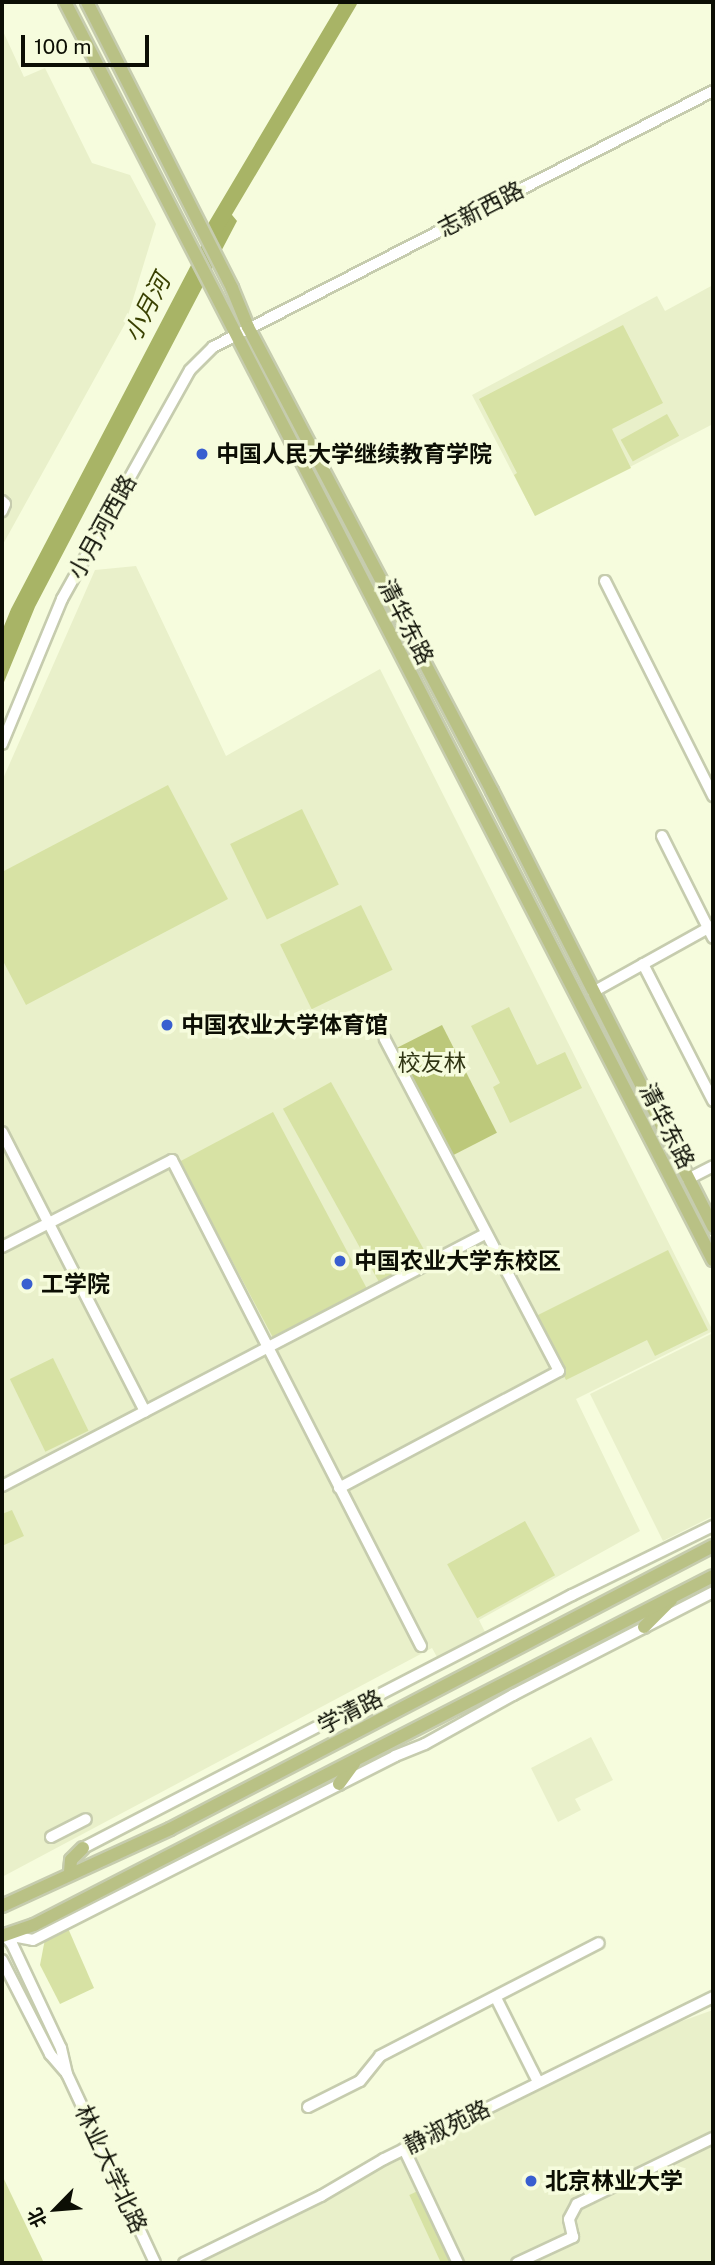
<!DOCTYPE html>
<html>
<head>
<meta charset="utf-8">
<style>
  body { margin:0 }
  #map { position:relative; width:715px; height:2265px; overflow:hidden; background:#f6fcdd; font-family:"Public Sans","Noto Sans SC",sans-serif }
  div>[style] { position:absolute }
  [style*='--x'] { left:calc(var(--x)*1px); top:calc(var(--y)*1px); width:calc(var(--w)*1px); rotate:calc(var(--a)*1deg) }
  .built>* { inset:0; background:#e9f0ca }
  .green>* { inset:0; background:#d7e2a4; transform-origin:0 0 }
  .forest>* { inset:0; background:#bcc87a; transform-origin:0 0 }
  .water>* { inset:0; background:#a8b466 }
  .river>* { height:16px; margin:-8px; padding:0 8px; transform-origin:8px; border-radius:8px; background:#a8b466 }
  .roads { filter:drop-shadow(2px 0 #c6ccae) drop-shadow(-2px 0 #c6ccae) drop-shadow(0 2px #c6ccae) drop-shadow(0 -2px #c6ccae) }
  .minor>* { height:10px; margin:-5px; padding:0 5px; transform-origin:5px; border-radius:5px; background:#fff }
  .major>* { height:12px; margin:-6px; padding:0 6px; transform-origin:6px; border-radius:6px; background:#b9c185 }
  .dots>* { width:19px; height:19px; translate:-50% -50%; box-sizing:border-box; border:4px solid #f6fcdd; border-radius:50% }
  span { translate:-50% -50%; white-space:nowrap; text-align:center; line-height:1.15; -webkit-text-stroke:7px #f6fcdd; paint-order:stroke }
  .street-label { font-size:23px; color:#0c0e04 }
  .poi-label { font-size:23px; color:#0c0e04; font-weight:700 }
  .left { translate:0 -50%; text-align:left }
  .park-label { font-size:23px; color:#313614 }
  .water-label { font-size:24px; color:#394001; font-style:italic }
  .frame { position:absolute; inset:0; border:4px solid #0c0e04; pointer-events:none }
  .north { position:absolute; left:21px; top:2174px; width:70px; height:70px; -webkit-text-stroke:5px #f6fcdd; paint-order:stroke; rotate:245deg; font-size:19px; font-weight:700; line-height:28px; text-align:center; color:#0c0e04 }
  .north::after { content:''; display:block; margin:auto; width:24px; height:32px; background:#0c0e04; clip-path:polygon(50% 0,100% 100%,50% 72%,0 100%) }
  .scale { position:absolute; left:21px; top:35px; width:128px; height:32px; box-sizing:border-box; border:4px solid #0c0e04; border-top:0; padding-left:9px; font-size:21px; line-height:24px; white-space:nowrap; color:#0c0e04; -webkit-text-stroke:5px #f6fcdd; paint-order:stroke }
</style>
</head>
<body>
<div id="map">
  <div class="built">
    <div style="clip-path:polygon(2px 29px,24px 77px,45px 68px,92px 163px,130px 175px,156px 224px,126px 322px,2px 546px)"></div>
    <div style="clip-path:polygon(713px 285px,713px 424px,535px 516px,472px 395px,657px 296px,665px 311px)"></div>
    <div style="clip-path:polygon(136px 566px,226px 756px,380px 669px,713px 1331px,576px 1399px,640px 1531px,479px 1620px,485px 1632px,437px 1657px,432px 1648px,2px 1877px,2px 781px,95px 570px)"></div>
    <div style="clip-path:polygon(713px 1333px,713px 1516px,663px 1541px,590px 1394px)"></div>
    <div style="clip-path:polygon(591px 1737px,613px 1780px,575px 1799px,581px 1810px,558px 1822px,531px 1768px)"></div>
    <div style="clip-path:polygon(713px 2010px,713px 2263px,183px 2263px,643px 2035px)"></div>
  </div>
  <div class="green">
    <div style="clip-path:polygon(623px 325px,663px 403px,612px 429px,631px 468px,535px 516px,514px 475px,517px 473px,479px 399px)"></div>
    <div style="left:667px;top:414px;width:25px;height:53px;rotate:61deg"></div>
    <div style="clip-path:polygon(168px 785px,228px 899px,26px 1005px,2px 959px,2px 872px)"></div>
    <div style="left:302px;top:809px;width:84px;height:80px;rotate:64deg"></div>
    <div style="left:361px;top:905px;width:72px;height:90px;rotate:64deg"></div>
    <div style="clip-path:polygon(509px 1007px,537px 1065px,565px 1052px,582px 1088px,510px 1123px,493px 1087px,500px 1083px,471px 1026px)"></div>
    <div style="left:331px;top:1082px;width:201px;height:55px;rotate:61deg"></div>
    <div style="left:273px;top:1112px;width:200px;height:106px;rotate:62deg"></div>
    <div style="clip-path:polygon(668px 1250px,708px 1330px,655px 1356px,647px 1340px,566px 1380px,534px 1317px)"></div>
    <div style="left:53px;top:1358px;width:81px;height:48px;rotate:64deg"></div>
    <div style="clip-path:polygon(12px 1510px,24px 1536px,2px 1546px,2px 1514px)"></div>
    <div style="left:525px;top:1521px;width:62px;height:89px;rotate:61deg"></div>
    <div style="clip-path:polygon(67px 1926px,94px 1988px,60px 2004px,40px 1965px,45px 1939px)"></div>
    <div style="clip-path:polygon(2px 2175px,44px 2263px,2px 2263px)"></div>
    <div style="left:422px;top:2189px;width:81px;height:14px;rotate:65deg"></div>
  </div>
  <div class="forest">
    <div style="left:442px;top:1025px;width:121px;height:52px;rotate:63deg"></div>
  </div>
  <div class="water">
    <div style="clip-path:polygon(223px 204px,237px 221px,35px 607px,2px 687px,2px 631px,11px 609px)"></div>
  </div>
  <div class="river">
    <div style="--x:216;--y:226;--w:261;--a:-59.3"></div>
  </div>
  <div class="roads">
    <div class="minor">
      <div style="--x:2;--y:501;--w:4;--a:45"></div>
      <div style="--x:5;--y:504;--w:8;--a:113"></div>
      <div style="--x:605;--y:581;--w:241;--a:63.3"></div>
      <div style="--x:2;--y:744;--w:157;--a:-67.5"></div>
      <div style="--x:62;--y:599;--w:262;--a:-60.8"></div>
      <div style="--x:190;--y:370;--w:33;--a:-45"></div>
      <div style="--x:213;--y:347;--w:562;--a:-27.11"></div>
      <div style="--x:662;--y:836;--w:103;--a:63.4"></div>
      <div style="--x:708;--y:928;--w:4;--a:-27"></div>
      <div style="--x:643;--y:964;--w:154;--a:62.9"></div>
      <div style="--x:593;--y:992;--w:132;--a:-29.1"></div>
      <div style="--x:708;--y:928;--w:11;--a:63"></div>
      <div style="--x:2;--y:1132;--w:314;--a:62.9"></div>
      <div style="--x:688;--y:1179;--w:28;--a:-27"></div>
      <div style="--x:2;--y:1247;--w:191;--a:-27.1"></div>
      <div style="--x:172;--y:1160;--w:546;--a:62.87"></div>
      <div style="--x:2;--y:1486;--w:545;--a:-27.55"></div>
      <div style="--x:339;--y:1488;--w:249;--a:-28"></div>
      <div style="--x:559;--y:1371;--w:375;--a:-117.7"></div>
      <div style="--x:51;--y:1837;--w:39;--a:-27"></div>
      <div style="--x:83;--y:1848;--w:551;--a:-27.36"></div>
      <div style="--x:572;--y:1595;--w:157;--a:-26.1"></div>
      <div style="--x:4;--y:1935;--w:12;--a:48"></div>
      <div style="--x:12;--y:1944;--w:115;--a:64.8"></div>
      <div style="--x:61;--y:2048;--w:27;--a:77"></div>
      <div style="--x:67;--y:2074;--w:208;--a:65"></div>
      <div style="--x:7;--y:1935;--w:26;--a:11"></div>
      <div style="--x:33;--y:1940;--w:406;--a:-26.9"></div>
      <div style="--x:395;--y:1756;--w:32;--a:-22"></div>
      <div style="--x:425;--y:1744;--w:101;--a:-29.1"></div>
      <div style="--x:513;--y:1695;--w:225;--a:-27.2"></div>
      <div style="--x:2;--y:1960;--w:106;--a:62.9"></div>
      <div style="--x:50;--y:2054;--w:23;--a:49"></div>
      <div style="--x:496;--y:1998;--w:94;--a:63.4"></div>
      <div style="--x:308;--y:2107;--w:58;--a:-26.6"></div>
      <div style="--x:360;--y:2081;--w:32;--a:-51"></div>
      <div style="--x:380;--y:2056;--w:246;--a:-27.3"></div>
      <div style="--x:404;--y:2149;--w:126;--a:64.7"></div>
      <div style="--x:184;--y:2263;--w:153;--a:-26.1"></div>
      <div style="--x:321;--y:2196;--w:73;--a:-30.4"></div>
      <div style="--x:384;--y:2159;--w:367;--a:-26.2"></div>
      <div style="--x:517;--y:2263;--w:62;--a:-24.9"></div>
      <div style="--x:573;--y:2237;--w:18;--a:-103"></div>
      <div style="--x:569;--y:2219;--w:17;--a:-62"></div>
      <div style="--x:577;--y:2204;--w:151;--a:-25.9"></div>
    </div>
    <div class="major">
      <div style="--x:65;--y:2;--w:1415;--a:62.75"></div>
      <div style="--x:87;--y:2;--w:321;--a:63.1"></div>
      <div style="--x:232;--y:288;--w:42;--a:67.7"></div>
      <div style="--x:248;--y:327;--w:524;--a:62.26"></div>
      <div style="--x:492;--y:791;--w:489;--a:63.1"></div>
      <div style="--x:644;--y:1627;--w:38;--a:-45"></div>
      <div style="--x:339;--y:1784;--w:26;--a:-54"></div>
      <div style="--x:70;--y:1872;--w:12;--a:-85"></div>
      <div style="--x:71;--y:1860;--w:17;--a:-45"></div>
      <div style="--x:2;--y:1906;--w:185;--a:-24.6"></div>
      <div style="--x:170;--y:1829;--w:612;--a:-27.53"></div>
      <div style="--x:2;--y:1936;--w:34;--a:-19"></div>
      <div style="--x:34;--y:1925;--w:763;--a:-27.2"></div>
    </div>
  </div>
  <div class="dots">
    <div style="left:202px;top:454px;background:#395fd0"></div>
    <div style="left:167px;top:1025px;background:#395fd0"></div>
    <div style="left:340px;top:1261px;background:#395fd0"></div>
    <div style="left:27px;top:1284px;background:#395fd0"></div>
    <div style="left:531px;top:2181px;background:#395fd0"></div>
  </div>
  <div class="street-label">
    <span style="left:481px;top:209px;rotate:-27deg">志新西路</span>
    <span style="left:102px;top:527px;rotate:-61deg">小月河西路</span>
    <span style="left:406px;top:622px;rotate:63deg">清华东路</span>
    <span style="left:667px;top:1126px;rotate:63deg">清华东路</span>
    <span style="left:350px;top:1712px;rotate:-27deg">学清路</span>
    <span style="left:447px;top:2127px;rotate:-26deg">静淑苑路</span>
    <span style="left:111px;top:2169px;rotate:65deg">林业大学北路</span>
  </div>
  <div class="poi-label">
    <span class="left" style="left:216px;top:454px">中国人民大学继续教育学院</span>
    <span class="left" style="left:181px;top:1025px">中国农业大学体育馆</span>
    <span class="left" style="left:354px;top:1261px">中国农业大学东校区</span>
    <span class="left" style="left:41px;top:1284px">工学院</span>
    <span class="left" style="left:545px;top:2181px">北京林业大学</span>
  </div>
  <div class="park-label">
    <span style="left:432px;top:1063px">校友林</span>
  </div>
  <div class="water-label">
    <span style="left:147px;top:308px;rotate:-63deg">小月河</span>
  </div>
  <div class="frame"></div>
  <div class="north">北</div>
  <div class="scale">100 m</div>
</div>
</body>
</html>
